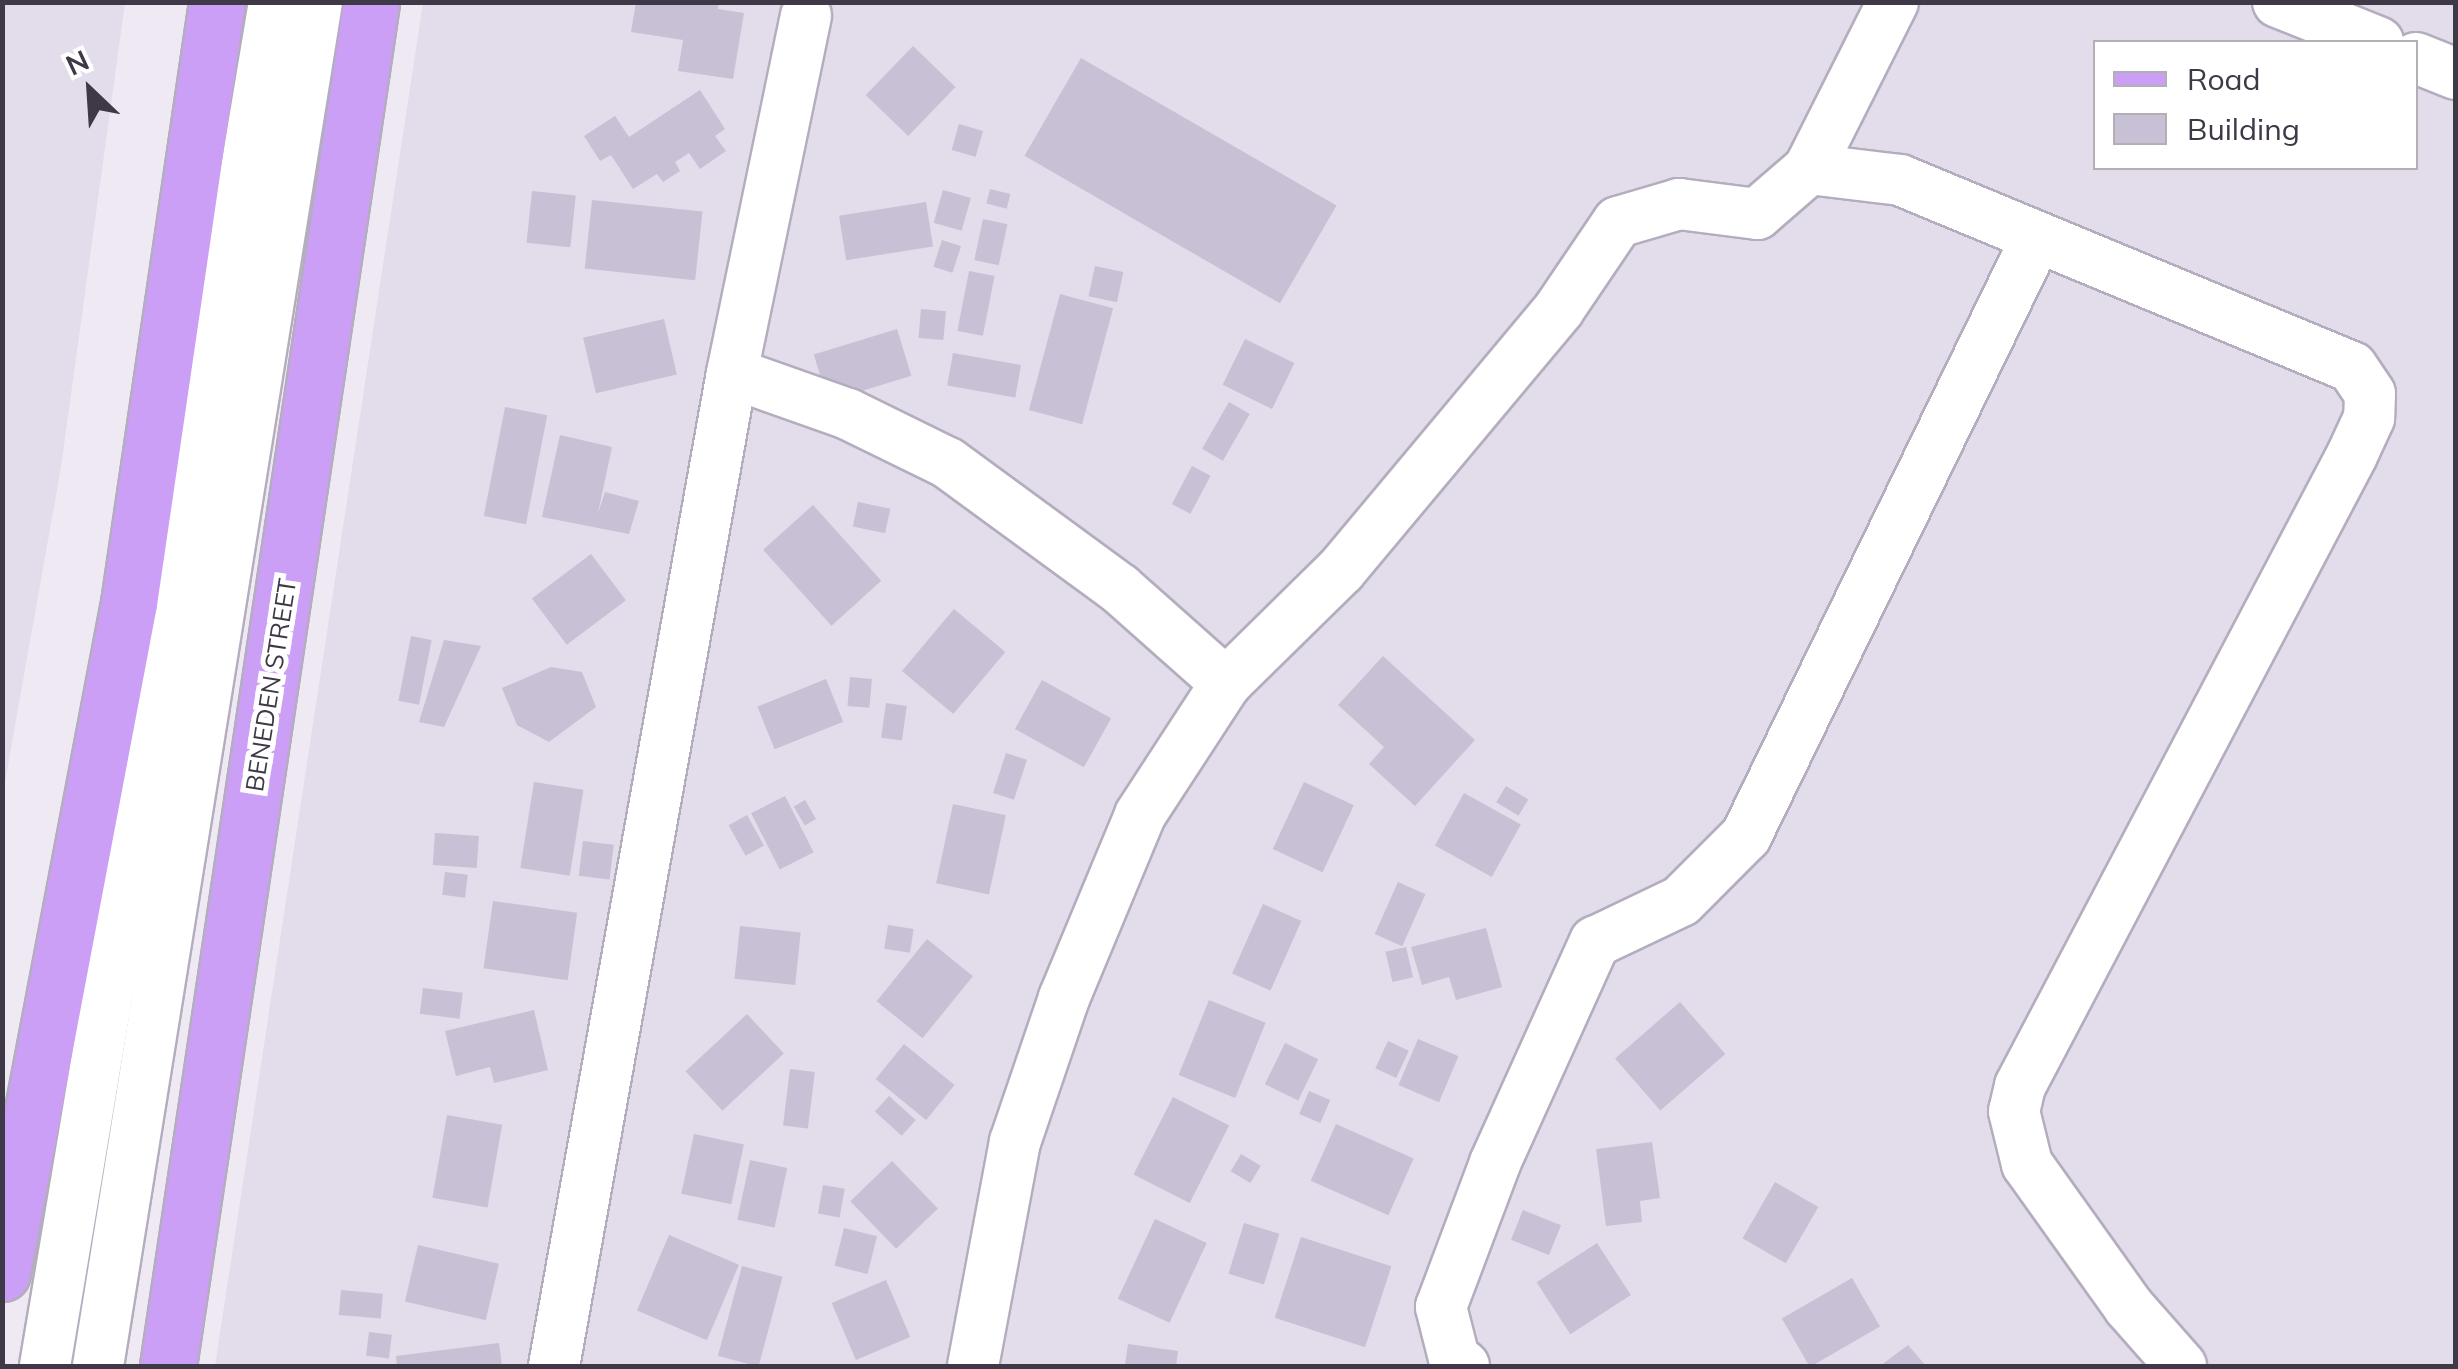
<!DOCTYPE html>
<html>
<head>
<meta charset="utf-8">
<style>
  body { margin:0 }
  #map { position:relative; width:2458px; height:1369px; overflow:hidden; background:#eee9f3; font-family:Mulish,sans-serif }
  div>[style] { position:absolute }
  [style*='--x'] { left:calc(var(--x)*1px); top:calc(var(--y)*1px); width:calc(var(--w)*1px); rotate:calc(var(--a)*1deg) }
  .residential>* { inset:0; background:#e3dceb }
  .building>* { inset:0; background:#c8c0d4; transform-origin:0 0 }
  .roads { filter:drop-shadow(2px 0 #b4adbe) drop-shadow(-2px 0 #b4adbe) drop-shadow(0 2px #b4adbe) drop-shadow(0 -2px #b4adbe) }
  .minor>* { height:50px; margin:-25px; padding:0 25px; transform-origin:25px; border-radius:25px; background:#fff }
  .major>* { height:55px; margin:-27.5px; padding:0 27.5px; transform-origin:27.5px; border-radius:27.5px; background:#cc9ff6 }
  span { translate:-50% -50%; white-space:nowrap; text-align:center; line-height:1.15; -webkit-text-stroke:10px #fff; paint-order:stroke }
  .street-label { font-size:25px; color:#3e3847 }
  .frame { position:absolute; inset:0; border:5px solid #3e3847; pointer-events:none }
  .legend { position:absolute; left:2093px; top:40px; width:325px; height:130px; box-sizing:border-box; background:#fff; border:2px solid #b2afb5; margin:0; padding:12px 18px; list-style:none; font-size:30px; color:#3e3847 }
  .legend li { display:flex; align-items:center; gap:20px; height:50px }
  .legend b { width:50px; border:2px solid #b2afb5 }
  .north { position:absolute; left:40px; top:40px; width:100px; height:100px; -webkit-text-stroke:8px #fff; paint-order:stroke; rotate:335deg; font-size:28px; font-weight:700; line-height:40px; text-align:center; color:#3e3847 }
  .north::after { content:''; display:block; margin:auto; width:35px; height:45px; background:#3e3847; clip-path:polygon(50% 0,100% 100%,50% 72%,0 100%) }
</style>
</head>
<body>
<div id="map">
  <div class="residential">
    <div style="clip-path:polygon(3px 2px,125px 3px,61px 467px,3px 793px)"></div>
    <div style="clip-path:polygon(evenodd,423px 3px,2455px 3px,2455px 1366px,215px 1366px,423px 3px,2096px 42px,2416px 42px,2416px 168px,2096px 168px,2096px 42px)"></div>
  </div>
  <div class="building">
    <div style="clip-path:polygon(636px 2px,719px 2px,718px 9px,744px 13px,733px 79px,678px 71px,683px 40px,631px 32px)"></div>
    <div style="left:913px;top:46px;width:59px;height:68px;rotate:44deg"></div>
    <div style="left:1081px;top:58px;width:295px;height:113px;rotate:30deg"></div>
    <div style="clip-path:polygon(700px 90px,725px 129px,715px 136px,726px 151px,700px 169px,689px 153px,675px 162px,680px 171px,663px 182px,657px 174px,633px 189px,611px 155px,600px 161px,584px 136px,615px 116px,629px 137px)"></div>
    <div style="left:959px;top:124px;width:25px;height:27px;rotate:16deg"></div>
    <div style="left:990px;top:189px;width:21px;height:15px;rotate:14deg"></div>
    <div style="left:943px;top:190px;width:29px;height:34px;rotate:16deg"></div>
    <div style="left:532px;top:191px;width:44px;height:52px;rotate:6deg"></div>
    <div style="left:592px;top:200px;width:111px;height:69px;rotate:6deg"></div>
    <div style="left:926px;top:202px;width:45px;height:88px;rotate:81deg"></div>
    <div style="left:983px;top:219px;width:25px;height:42px;rotate:12deg"></div>
    <div style="left:942px;top:240px;width:20px;height:28px;rotate:18deg"></div>
    <div style="left:1095px;top:266px;width:29px;height:31px;rotate:12deg"></div>
    <div style="left:969px;top:271px;width:26px;height:61px;rotate:11deg"></div>
    <div style="left:1060px;top:294px;width:55px;height:120px;rotate:15deg"></div>
    <div style="left:921px;top:309px;width:25px;height:29px;rotate:5deg"></div>
    <div style="left:664px;top:319px;width:57px;height:83px;rotate:77deg"></div>
    <div style="left:897px;top:329px;width:49px;height:87px;rotate:73deg"></div>
    <div style="left:1245px;top:339px;width:55px;height:51px;rotate:26deg"></div>
    <div style="left:953px;top:353px;width:69px;height:33px;rotate:10deg"></div>
    <div style="left:1229px;top:402px;width:24px;height:54px;rotate:30deg"></div>
    <div style="left:505px;top:407px;width:43px;height:111px;rotate:11deg"></div>
    <div style="clip-path:polygon(560px 435px,612px 447px,598px 513px,605px 492px,639px 501px,629px 534px,542px 517px)"></div>
    <div style="left:1192px;top:466px;width:21px;height:43px;rotate:28deg"></div>
    <div style="left:858px;top:502px;width:33px;height:25px;rotate:12deg"></div>
    <div style="left:813px;top:505px;width:102px;height:67px;rotate:48deg"></div>
    <div style="left:591px;top:554px;width:58px;height:74px;rotate:53deg"></div>
    <div style="left:954px;top:609px;width:67px;height:81px;rotate:40deg"></div>
    <div style="left:411px;top:636px;width:21px;height:66px;rotate:11deg"></div>
    <div style="clip-path:polygon(444px 640px,481px 646px,444px 727px,419px 722px)"></div>
    <div style="clip-path:polygon(1383px 656px,1475px 740px,1415px 806px,1369px 764px,1384px 747px,1338px 705px)"></div>
    <div style="clip-path:polygon(551px 667px,582px 672px,596px 707px,549px 742px,517px 725px,502px 688px)"></div>
    <div style="left:850px;top:677px;width:22px;height:29px;rotate:5deg"></div>
    <div style="left:826px;top:679px;width:46px;height:74px;rotate:68deg"></div>
    <div style="left:1042px;top:680px;width:79px;height:56px;rotate:29deg"></div>
    <div style="left:886px;top:703px;width:21px;height:35px;rotate:8deg"></div>
    <div style="left:1006px;top:753px;width:22px;height:42px;rotate:18deg"></div>
    <div style="left:534px;top:782px;width:50px;height:87px;rotate:9deg"></div>
    <div style="left:1304px;top:782px;width:55px;height:74px;rotate:25deg"></div>
    <div style="left:1506px;top:786px;width:26px;height:19px;rotate:31deg"></div>
    <div style="left:1464px;top:793px;width:65px;height:60px;rotate:29deg"></div>
    <div style="left:785px;top:796px;width:63px;height:38px;rotate:63deg"></div>
    <div style="left:805px;top:800px;width:22px;height:13px;rotate:60deg"></div>
    <div style="left:953px;top:804px;width:54px;height:81px;rotate:12deg"></div>
    <div style="left:747px;top:815px;width:35px;height:21px;rotate:61deg"></div>
    <div style="left:435px;top:833px;width:44px;height:32px;rotate:4deg"></div>
    <div style="left:583px;top:841px;width:31px;height:35px;rotate:7deg"></div>
    <div style="left:445px;top:872px;width:23px;height:23px;rotate:7deg"></div>
    <div style="left:1398px;top:882px;width:30px;height:57px;rotate:24deg"></div>
    <div style="left:493px;top:901px;width:85px;height:68px;rotate:8deg"></div>
    <div style="left:1263px;top:904px;width:42px;height:76px;rotate:24deg"></div>
    <div style="left:888px;top:925px;width:26px;height:24px;rotate:9deg"></div>
    <div style="left:740px;top:926px;width:61px;height:53px;rotate:6deg"></div>
    <div style="clip-path:polygon(1486px 928px,1502px 987px,1456px 1000px,1449px 977px,1422px 985px,1411px 947px)"></div>
    <div style="left:927px;top:939px;width:59px;height:80px;rotate:39deg"></div>
    <div style="left:1406px;top:947px;width:31px;height:21px;rotate:77deg"></div>
    <div style="left:423px;top:988px;width:40px;height:26px;rotate:7deg"></div>
    <div style="left:1209px;top:1000px;width:61px;height:81px;rotate:22deg"></div>
    <div style="left:1680px;top:1002px;width:69px;height:86px;rotate:49deg"></div>
    <div style="clip-path:polygon(534px 1010px,548px 1070px,494px 1083px,490px 1067px,456px 1076px,445px 1031px)"></div>
    <div style="left:747px;top:1014px;width:54px;height:84px;rotate:47deg"></div>
    <div style="left:1418px;top:1039px;width:44px;height:50px;rotate:23deg"></div>
    <div style="left:1388px;top:1041px;width:23px;height:30px;rotate:25deg"></div>
    <div style="left:1285px;top:1043px;width:37px;height:46px;rotate:26deg"></div>
    <div style="left:904px;top:1044px;width:65px;height:45px;rotate:39deg"></div>
    <div style="left:790px;top:1069px;width:25px;height:57px;rotate:7deg"></div>
    <div style="left:1309px;top:1091px;width:23px;height:25px;rotate:23deg"></div>
    <div style="left:889px;top:1096px;width:36px;height:21px;rotate:42deg"></div>
    <div style="left:1173px;top:1097px;width:63px;height:87px;rotate:27deg"></div>
    <div style="left:447px;top:1115px;width:56px;height:84px;rotate:10deg"></div>
    <div style="left:1336px;top:1124px;width:85px;height:62px;rotate:24deg"></div>
    <div style="left:694px;top:1134px;width:51px;height:61px;rotate:12deg"></div>
    <div style="clip-path:polygon(1652px 1142px,1660px 1198px,1640px 1201px,1642px 1222px,1606px 1226px,1596px 1149px)"></div>
    <div style="left:1241px;top:1154px;width:23px;height:20px;rotate:31deg"></div>
    <div style="left:750px;top:1160px;width:38px;height:61px;rotate:12deg"></div>
    <div style="left:892px;top:1161px;width:66px;height:58px;rotate:46deg"></div>
    <div style="left:1775px;top:1182px;width:50px;height:65px;rotate:30deg"></div>
    <div style="left:823px;top:1185px;width:22px;height:29px;rotate:10deg"></div>
    <div style="left:1523px;top:1210px;width:41px;height:32px;rotate:22deg"></div>
    <div style="left:1155px;top:1219px;width:57px;height:88px;rotate:25deg"></div>
    <div style="left:1244px;top:1223px;width:37px;height:53px;rotate:17deg"></div>
    <div style="left:844px;top:1228px;width:34px;height:39px;rotate:14deg"></div>
    <div style="left:669px;top:1235px;width:76px;height:82px;rotate:23deg"></div>
    <div style="left:1301px;top:1237px;width:95px;height:85px;rotate:18deg"></div>
    <div style="left:1597px;top:1243px;width:62px;height:72px;rotate:57deg"></div>
    <div style="left:418px;top:1245px;width:83px;height:58px;rotate:13deg"></div>
    <div style="left:742px;top:1266px;width:42px;height:93px;rotate:15deg"></div>
    <div style="left:1852px;top:1278px;width:56px;height:81px;rotate:60deg"></div>
    <div style="left:886px;top:1280px;width:62px;height:59px;rotate:67deg"></div>
    <div style="left:341px;top:1290px;width:42px;height:25px;rotate:5deg"></div>
    <div style="left:369px;top:1332px;width:23px;height:24px;rotate:7deg"></div>
    <div style="clip-path:polygon(499px 1343px,502px 1366px,397px 1366px,396px 1356px)"></div>
    <div style="clip-path:polygon(1128px 1344px,1178px 1351px,1176px 1366px,1125px 1366px)"></div>
    <div style="clip-path:polygon(1908px 1345px,1926px 1366px,1880px 1366px)"></div>
  </div>
  <div class="roads">
    <div class="minor">
      <div style="--x:2278;--y:2;--w:108;--a:21.8"></div>
      <div style="--x:2416;--y:58;--w:43;--a:21.8"></div>
      <div style="--x:1809;--y:169;--w:92;--a:6.9"></div>
      <div style="--x:1900;--y:180;--w:489;--a:22.5"></div>
      <div style="--x:2352;--y:367;--w:32;--a:56"></div>
      <div style="--x:2370;--y:394;--w:24;--a:92"></div>
      <div style="--x:2369;--y:418;--w:41;--a:114.7"></div>
      <div style="--x:2352;--y:455;--w:713;--a:117.75"></div>
      <div style="--x:2020;--y:1086;--w:26;--a:103"></div>
      <div style="--x:2014;--y:1111;--w:55;--a:76.2"></div>
      <div style="--x:2027;--y:1164;--w:176;--a:54.5"></div>
      <div style="--x:2129;--y:1307;--w:79;--a:48.6"></div>
      <div style="--x:732;--y:373;--w:123;--a:19.5"></div>
      <div style="--x:848;--y:414;--w:111;--a:26.1"></div>
      <div style="--x:948;--y:463;--w:213;--a:36.2"></div>
      <div style="--x:1120;--y:589;--w:142;--a:41.6"></div>
      <div style="--x:45;--y:1366;--w:1383;--a:-80.47"></div>
      <div style="--x:98;--y:1366;--w:1381;--a:-80.88"></div>
      <div style="--x:554;--y:1366;--w:1009;--a:-79.84"></div>
      <div style="--x:732;--y:373;--w:365;--a:-78.3"></div>
      <div style="--x:973;--y:1366;--w:228;--a:-79.4"></div>
      <div style="--x:1015;--y:1142;--w:152;--a:-71.2"></div>
      <div style="--x:1064;--y:998;--w:198;--a:-67.4"></div>
      <div style="--x:1140;--y:815;--w:158;--a:-56.9"></div>
      <div style="--x:1226;--y:683;--w:161;--a:-44.5"></div>
      <div style="--x:1341;--y:570;--w:340;--a:-50.1"></div>
      <div style="--x:1559;--y:309;--w:105;--a:-55.9"></div>
      <div style="--x:1618;--y:222;--w:64;--a:-16.4"></div>
      <div style="--x:1679;--y:204;--w:79;--a:7.3"></div>
      <div style="--x:1757;--y:214;--w:69;--a:-40.9"></div>
      <div style="--x:1809;--y:169;--w:187;--a:-63.3"></div>
      <div style="--x:1464;--y:1366;--w:13;--a:-141"></div>
      <div style="--x:1454;--y:1358;--w:53;--a:-104.3"></div>
      <div style="--x:1441;--y:1307;--w:154;--a:-69.4"></div>
      <div style="--x:1495;--y:1163;--w:243;--a:-65.7"></div>
      <div style="--x:1595;--y:942;--w:95;--a:-25.5"></div>
      <div style="--x:1681;--y:901;--w:92;--a:-45"></div>
      <div style="--x:1746;--y:836;--w:664;--a:-64.09"></div>
    </div>
    <div class="major">
      <div style="--x:2;--y:1273;--w:682;--a:-79.27"></div>
      <div style="--x:129;--y:603;--w:607;--a:-81.67"></div>
      <div style="--x:168;--y:1366;--w:1379;--a:-81.53"></div>
    </div>
  </div>
  <div class="street-label">
    <span style="left:271px;top:685px;rotate:-81deg">BENEDEN STREET</span>
  </div>
  <div class="frame"></div>
  <ul class="legend">
  <li><b style="height:12px;background:#cc9ff6"></b>Road</li>
  <li><b style="height:28px;background:#c8c0d4"></b>Building</li>
  </ul>
  <div class="north">N</div>
</div>
</body>
</html>
